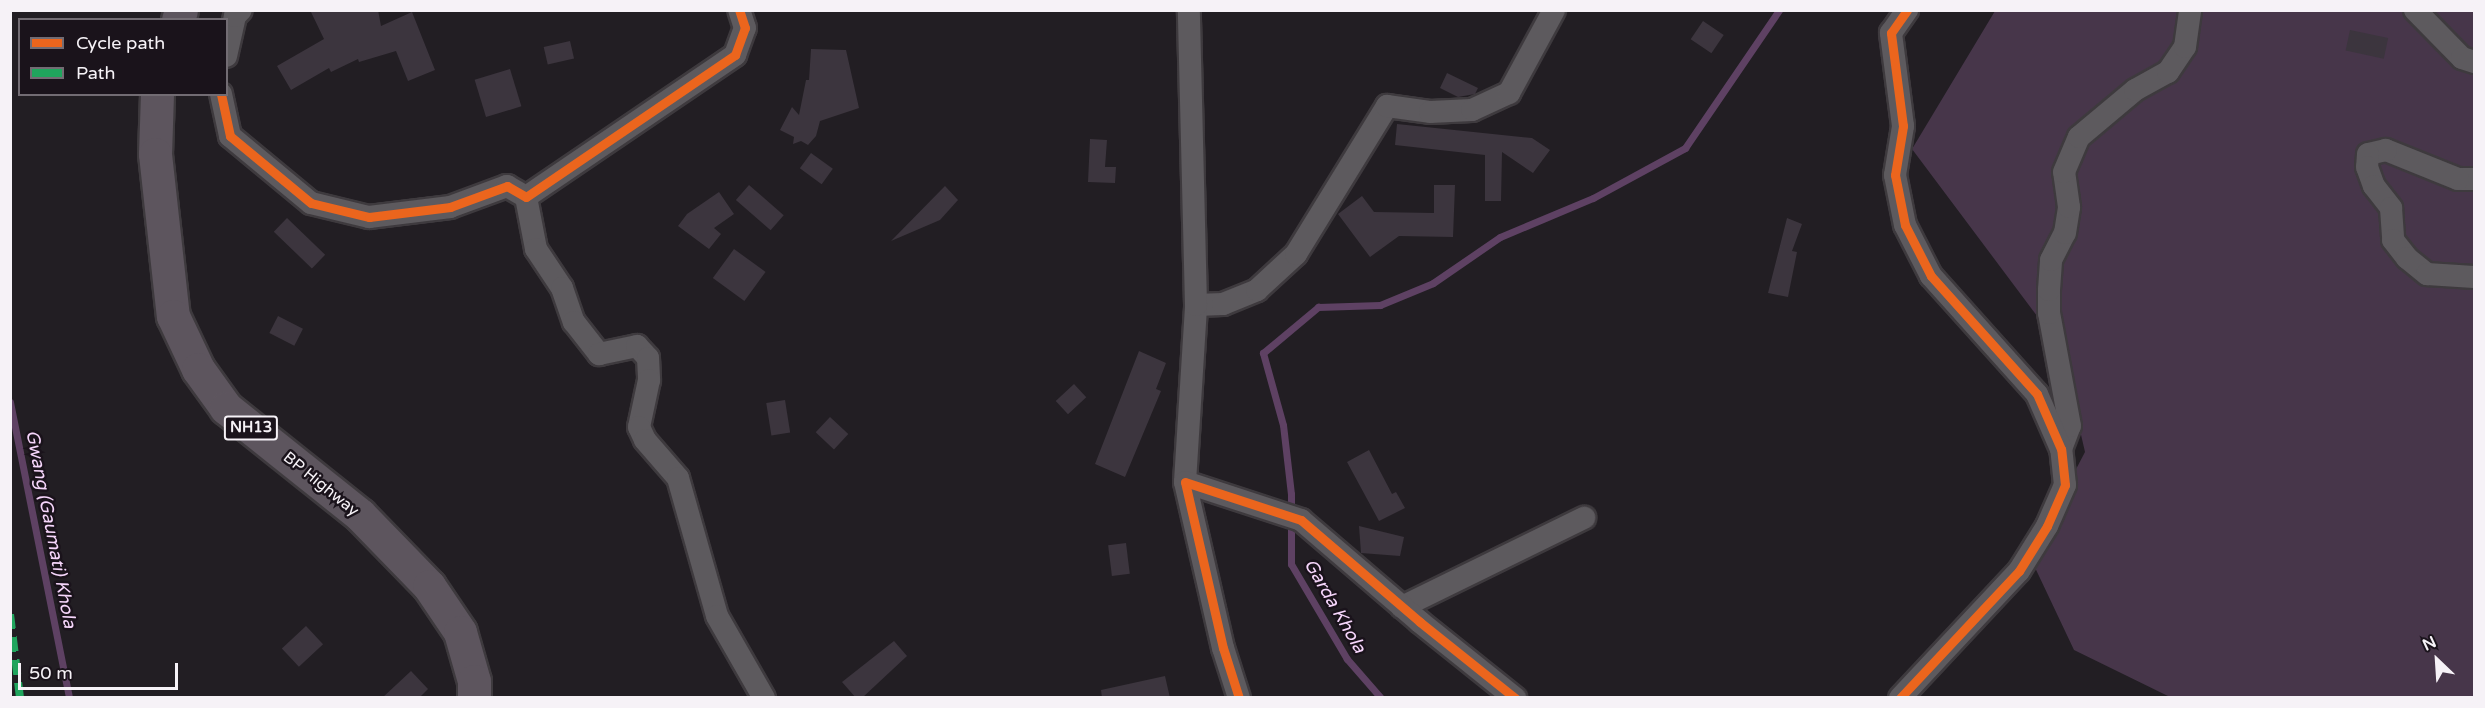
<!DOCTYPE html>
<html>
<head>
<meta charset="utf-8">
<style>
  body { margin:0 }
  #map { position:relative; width:2485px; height:708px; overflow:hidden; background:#221e23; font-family:"Varela Round",sans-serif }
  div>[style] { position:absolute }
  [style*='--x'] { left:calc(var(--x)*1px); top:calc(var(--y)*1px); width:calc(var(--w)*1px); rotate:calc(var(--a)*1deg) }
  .green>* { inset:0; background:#47364a }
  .stream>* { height:7px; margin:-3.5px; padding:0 3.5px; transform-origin:3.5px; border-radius:3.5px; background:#5e4163 }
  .building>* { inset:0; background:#3c353e; transform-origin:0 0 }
  .roads { filter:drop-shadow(2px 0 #3e3a3e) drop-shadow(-2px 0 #3e3a3e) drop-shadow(0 2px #3e3a3e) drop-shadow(0 -2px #3e3a3e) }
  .minor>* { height:22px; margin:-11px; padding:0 11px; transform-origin:11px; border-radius:11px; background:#5d5a5e }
  .highway>* { height:33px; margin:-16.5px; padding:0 16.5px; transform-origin:16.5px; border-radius:16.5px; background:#5d555e }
  .quiet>* { height:8px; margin-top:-4px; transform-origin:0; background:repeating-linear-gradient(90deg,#20a55d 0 15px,transparent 0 23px) }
  .cycleway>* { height:9px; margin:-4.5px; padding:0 4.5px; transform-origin:4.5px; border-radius:4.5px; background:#eb651d }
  span { translate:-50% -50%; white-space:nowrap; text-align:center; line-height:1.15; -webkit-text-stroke:5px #1a131b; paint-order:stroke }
  .shield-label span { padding:2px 4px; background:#1a131b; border:2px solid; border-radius:4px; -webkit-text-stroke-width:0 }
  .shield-label { font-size:15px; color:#f6f2f7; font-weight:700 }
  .street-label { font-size:16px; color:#f6f2f7 }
  .water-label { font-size:18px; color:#f6d6fb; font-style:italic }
  .frame { position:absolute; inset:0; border:12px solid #f6f2f7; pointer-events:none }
  .legend { position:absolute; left:18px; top:18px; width:210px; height:78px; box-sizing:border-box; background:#1a131b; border:2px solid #726c73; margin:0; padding:8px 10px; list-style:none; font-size:18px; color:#f6f2f7 }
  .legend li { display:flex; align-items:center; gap:12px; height:30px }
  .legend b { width:30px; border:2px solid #726c73 }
  .north { position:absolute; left:2407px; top:630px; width:60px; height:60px; -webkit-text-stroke:4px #1a131b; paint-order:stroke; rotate:335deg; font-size:16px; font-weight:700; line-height:24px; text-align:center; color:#f6f2f7 }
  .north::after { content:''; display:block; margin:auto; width:21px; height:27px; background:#f6f2f7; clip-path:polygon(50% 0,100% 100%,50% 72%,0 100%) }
  .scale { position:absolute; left:18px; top:663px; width:160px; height:27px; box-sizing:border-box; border:3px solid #f6f2f7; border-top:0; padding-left:8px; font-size:18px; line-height:21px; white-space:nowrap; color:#f6f2f7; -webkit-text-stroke:4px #1a131b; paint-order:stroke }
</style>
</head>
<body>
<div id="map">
  <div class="green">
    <div style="clip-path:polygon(1995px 11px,2474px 11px,2474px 697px,2170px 697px,2074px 650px,2030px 557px,2085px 452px,2061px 348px,1912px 149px)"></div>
  </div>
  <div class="stream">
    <div style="--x:10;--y:402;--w:302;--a:78.7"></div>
    <div style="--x:1381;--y:698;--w:52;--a:-131.1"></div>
    <div style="--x:1347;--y:659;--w:110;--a:-120.5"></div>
    <div style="--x:1291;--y:564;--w:70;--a:-90"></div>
    <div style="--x:1291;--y:494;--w:69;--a:-96.6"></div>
    <div style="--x:1283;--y:425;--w:75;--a:-105.5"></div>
    <div style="--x:1263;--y:353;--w:72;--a:-39.9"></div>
    <div style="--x:1318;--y:307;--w:62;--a:-1.8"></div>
    <div style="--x:1380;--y:305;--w:57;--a:-22.5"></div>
    <div style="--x:1433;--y:283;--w:81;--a:-34.5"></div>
    <div style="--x:1500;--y:237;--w:101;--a:-22.8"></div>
    <div style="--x:1593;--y:198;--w:105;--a:-28.5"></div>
    <div style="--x:1685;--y:148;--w:167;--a:-55.7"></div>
  </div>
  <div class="building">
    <div style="clip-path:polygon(310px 10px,378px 10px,381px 26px,412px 12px,435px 70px,408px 81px,396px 51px,359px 62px,358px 59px,331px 72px,329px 68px,291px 90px,277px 66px,324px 39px)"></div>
    <div style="left:1703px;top:21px;width:25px;height:22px;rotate:34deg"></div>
    <div style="left:2350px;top:30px;width:39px;height:21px;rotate:12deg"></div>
    <div style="left:570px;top:41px;width:18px;height:27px;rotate:77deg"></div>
    <div style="clip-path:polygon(811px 49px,846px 50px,859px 108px,820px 121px,816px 136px,808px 145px,801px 141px,793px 144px,794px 137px,780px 130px,792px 107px,799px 115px,806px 80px,809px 80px)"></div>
    <div style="left:510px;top:69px;width:39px;height:37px;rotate:73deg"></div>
    <div style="clip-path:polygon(1447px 73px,1478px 88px,1475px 94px,1458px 97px,1440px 88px)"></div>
    <div style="clip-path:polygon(1397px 124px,1532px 138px,1550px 150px,1533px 173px,1502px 152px,1501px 201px,1485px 201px,1485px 155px,1395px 145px)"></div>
    <div style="clip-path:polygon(1090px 139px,1107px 140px,1105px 167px,1116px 167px,1115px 183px,1088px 182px)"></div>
    <div style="left:811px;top:153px;width:27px;height:19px;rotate:36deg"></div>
    <div style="left:749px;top:185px;width:46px;height:20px;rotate:41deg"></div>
    <div style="clip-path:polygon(1434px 185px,1455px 185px,1453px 237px,1399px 236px,1370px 257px,1338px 214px,1362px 196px,1374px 212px,1434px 213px)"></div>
    <div style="clip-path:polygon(945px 186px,958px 200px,940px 220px,891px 241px)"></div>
    <div style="clip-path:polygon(719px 192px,734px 214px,714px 228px,721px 234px,709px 249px,678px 226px,687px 214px)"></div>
    <div style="left:287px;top:218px;width:53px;height:19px;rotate:44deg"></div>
    <div style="clip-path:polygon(1787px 218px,1802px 224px,1792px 251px,1797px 252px,1788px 297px,1768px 293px)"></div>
    <div style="left:734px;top:249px;width:39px;height:36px;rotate:36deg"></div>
    <div style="left:278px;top:316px;width:28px;height:19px;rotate:27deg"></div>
    <div style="clip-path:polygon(1139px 351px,1166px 363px,1156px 389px,1161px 391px,1125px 477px,1095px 464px)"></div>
    <div style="left:1074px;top:384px;width:18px;height:25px;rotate:47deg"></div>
    <div style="left:785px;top:400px;width:33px;height:19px;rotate:81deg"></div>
    <div style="left:830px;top:417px;width:25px;height:21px;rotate:43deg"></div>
    <div style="clip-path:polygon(1369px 450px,1392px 494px,1396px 492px,1405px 508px,1379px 521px,1347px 462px)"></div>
    <div style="clip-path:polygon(1359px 526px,1404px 537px,1400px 556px,1361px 553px)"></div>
    <div style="left:1126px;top:543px;width:31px;height:18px;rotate:83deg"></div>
    <div style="left:306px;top:626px;width:25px;height:33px;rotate:47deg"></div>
    <div style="clip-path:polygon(894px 641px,907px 656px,862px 698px,856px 698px,842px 682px)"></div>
    <div style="clip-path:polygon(411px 671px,428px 689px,419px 698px,382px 698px)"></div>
    <div style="clip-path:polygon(1165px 676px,1170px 698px,1102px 698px,1101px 690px)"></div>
  </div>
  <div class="roads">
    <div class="minor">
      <div style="--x:2415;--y:10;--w:67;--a:45.6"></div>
      <div style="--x:2462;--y:58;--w:13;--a:18"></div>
      <div style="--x:226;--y:56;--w:41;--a:-77.3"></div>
      <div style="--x:235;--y:16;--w:8;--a:-45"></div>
      <div style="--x:221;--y:94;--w:43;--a:77.9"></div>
      <div style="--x:230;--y:136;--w:105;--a:39.6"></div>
      <div style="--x:311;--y:203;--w:60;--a:13.6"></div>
      <div style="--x:369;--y:217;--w:82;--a:-7"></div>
      <div style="--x:450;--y:207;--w:61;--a:-20.2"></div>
      <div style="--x:507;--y:186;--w:22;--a:30"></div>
      <div style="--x:526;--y:197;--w:253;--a:-34.2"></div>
      <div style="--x:735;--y:55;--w:29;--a:-70"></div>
      <div style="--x:745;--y:28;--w:19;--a:-108"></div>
      <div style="--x:2474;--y:179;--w:16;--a:180"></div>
      <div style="--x:2458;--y:179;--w:78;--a:-158.1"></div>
      <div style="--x:2386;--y:150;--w:18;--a:167"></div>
      <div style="--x:2368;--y:154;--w:13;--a:94"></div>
      <div style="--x:2367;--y:167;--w:20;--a:70"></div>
      <div style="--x:2374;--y:186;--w:28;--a:52"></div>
      <div style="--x:2391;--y:208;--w:32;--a:86"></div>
      <div style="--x:2393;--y:240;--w:23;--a:52"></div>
      <div style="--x:2407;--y:258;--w:26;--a:39"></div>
      <div style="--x:2427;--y:274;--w:47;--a:3.7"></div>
      <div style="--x:526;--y:197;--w:53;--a:79.1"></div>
      <div style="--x:536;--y:249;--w:47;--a:56.3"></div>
      <div style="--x:562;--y:288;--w:36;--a:71"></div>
      <div style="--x:574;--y:322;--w:41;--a:52"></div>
      <div style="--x:599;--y:354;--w:39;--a:-12"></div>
      <div style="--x:637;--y:346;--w:16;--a:47"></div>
      <div style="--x:648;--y:358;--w:22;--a:87"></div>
      <div style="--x:649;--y:380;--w:48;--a:102"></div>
      <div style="--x:639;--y:427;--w:14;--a:65"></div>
      <div style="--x:645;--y:440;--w:50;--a:49"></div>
      <div style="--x:678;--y:478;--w:143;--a:74.2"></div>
      <div style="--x:717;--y:616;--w:95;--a:60.2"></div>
      <div style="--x:1196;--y:305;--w:27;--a:-2"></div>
      <div style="--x:1223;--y:304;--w:37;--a:-22"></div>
      <div style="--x:1257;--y:290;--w:53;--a:-42.7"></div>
      <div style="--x:1296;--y:254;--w:174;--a:-58.4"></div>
      <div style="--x:1387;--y:106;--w:43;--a:7.9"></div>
      <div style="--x:1430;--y:112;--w:42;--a:-2.7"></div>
      <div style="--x:1472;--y:110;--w:41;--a:-24.7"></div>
      <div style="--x:1509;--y:93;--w:94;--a:-61.5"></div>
      <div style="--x:2061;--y:449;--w:25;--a:-69"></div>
      <div style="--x:2070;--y:426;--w:115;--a:-100.5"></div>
      <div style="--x:2049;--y:313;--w:23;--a:-90"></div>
      <div style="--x:2049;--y:290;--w:30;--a:-86"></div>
      <div style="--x:2051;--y:260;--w:30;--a:-63"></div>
      <div style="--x:2065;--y:233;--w:26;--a:-81"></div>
      <div style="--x:2069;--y:207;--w:35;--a:-98"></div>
      <div style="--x:2064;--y:172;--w:38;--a:-67"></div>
      <div style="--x:2079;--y:137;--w:73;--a:-40"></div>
      <div style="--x:2135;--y:90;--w:38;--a:-29"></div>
      <div style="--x:2168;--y:72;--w:30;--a:-56"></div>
      <div style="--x:2185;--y:47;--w:37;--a:-82"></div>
      <div style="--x:1185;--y:482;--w:177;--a:-86.4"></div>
      <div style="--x:1196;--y:305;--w:295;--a:-91.4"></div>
      <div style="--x:1402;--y:607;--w:203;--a:-26.1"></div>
      <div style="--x:1239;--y:698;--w:52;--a:-107.7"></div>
      <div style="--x:1223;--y:648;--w:170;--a:-102.9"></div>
      <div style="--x:1185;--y:482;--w:122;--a:18.1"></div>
      <div style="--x:1301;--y:520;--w:157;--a:40.6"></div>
      <div style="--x:1420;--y:622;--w:122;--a:38.7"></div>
      <div style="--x:1900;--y:698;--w:174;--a:-46.9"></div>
      <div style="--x:2019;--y:571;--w:53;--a:-58.1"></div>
      <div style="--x:2047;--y:526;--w:45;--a:-66.3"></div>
      <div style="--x:2065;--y:485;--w:36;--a:-96"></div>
      <div style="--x:2061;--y:449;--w:60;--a:-113.6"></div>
      <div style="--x:2037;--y:394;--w:159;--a:-131.9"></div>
      <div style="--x:1931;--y:276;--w:57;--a:-117"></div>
      <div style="--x:1905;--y:225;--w:51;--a:-101.3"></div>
      <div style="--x:1895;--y:175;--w:50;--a:-80.7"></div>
      <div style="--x:1903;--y:126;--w:94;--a:-97.4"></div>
      <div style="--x:1891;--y:33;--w:28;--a:-55"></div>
    </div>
    <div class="highway">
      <div style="--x:178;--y:20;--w:10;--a:-73"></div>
      <div style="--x:157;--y:94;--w:60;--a:91.9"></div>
      <div style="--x:155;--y:154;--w:163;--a:83.7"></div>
      <div style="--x:173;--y:316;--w:59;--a:64.7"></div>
      <div style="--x:198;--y:369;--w:48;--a:54.3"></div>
      <div style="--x:226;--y:408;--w:171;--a:38.6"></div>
      <div style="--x:360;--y:515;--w:99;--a:45.8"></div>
      <div style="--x:429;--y:586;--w:55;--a:56"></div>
      <div style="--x:460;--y:632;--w:51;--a:74.1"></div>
      <div style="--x:474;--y:681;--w:17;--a:90"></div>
    </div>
  </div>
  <div class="quiet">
    <div style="--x:10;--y:614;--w:85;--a:83.2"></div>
  </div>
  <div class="cycleway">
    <div style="--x:221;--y:94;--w:43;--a:77.9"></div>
    <div style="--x:230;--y:136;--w:105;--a:39.6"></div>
    <div style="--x:311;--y:203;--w:60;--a:13.6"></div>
    <div style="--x:369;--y:217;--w:82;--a:-7"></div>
    <div style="--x:450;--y:207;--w:61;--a:-20.2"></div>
    <div style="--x:507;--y:186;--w:22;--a:30"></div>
    <div style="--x:526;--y:197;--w:253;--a:-34.2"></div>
    <div style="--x:735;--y:55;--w:29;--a:-70"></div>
    <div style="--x:745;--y:28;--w:19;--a:-108"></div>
    <div style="--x:1239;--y:698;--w:52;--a:-107.7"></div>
    <div style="--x:1223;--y:648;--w:170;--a:-102.9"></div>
    <div style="--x:1185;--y:482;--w:122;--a:18.1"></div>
    <div style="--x:1301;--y:520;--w:157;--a:40.6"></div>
    <div style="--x:1420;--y:622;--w:122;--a:38.7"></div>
    <div style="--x:1900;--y:698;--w:174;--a:-46.9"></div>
    <div style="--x:2019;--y:571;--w:53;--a:-58.1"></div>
    <div style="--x:2047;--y:526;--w:45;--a:-66.3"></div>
    <div style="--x:2065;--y:485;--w:36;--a:-96"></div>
    <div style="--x:2061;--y:449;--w:60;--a:-113.6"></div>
    <div style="--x:2037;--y:394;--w:159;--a:-131.9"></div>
    <div style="--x:1931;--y:276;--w:57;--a:-117"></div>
    <div style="--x:1905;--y:225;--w:51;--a:-101.3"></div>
    <div style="--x:1895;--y:175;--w:50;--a:-80.7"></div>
    <div style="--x:1903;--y:126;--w:94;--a:-97.4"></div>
    <div style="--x:1891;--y:33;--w:28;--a:-55"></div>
  </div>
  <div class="shield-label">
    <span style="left:251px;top:428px">NH13</span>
  </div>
  <div class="street-label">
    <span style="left:321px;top:484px;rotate:39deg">BP Highway</span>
  </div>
  <div class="water-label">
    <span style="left:51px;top:529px;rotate:79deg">Gwang (Gaumati) Khola</span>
    <span style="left:1335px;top:606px;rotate:60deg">Garda Khola</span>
  </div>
  <div class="frame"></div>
  <ul class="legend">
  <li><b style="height:8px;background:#eb651d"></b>Cycle path</li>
  <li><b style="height:8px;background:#20a55d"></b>Path</li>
  </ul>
  <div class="north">N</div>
  <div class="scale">50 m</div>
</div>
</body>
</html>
